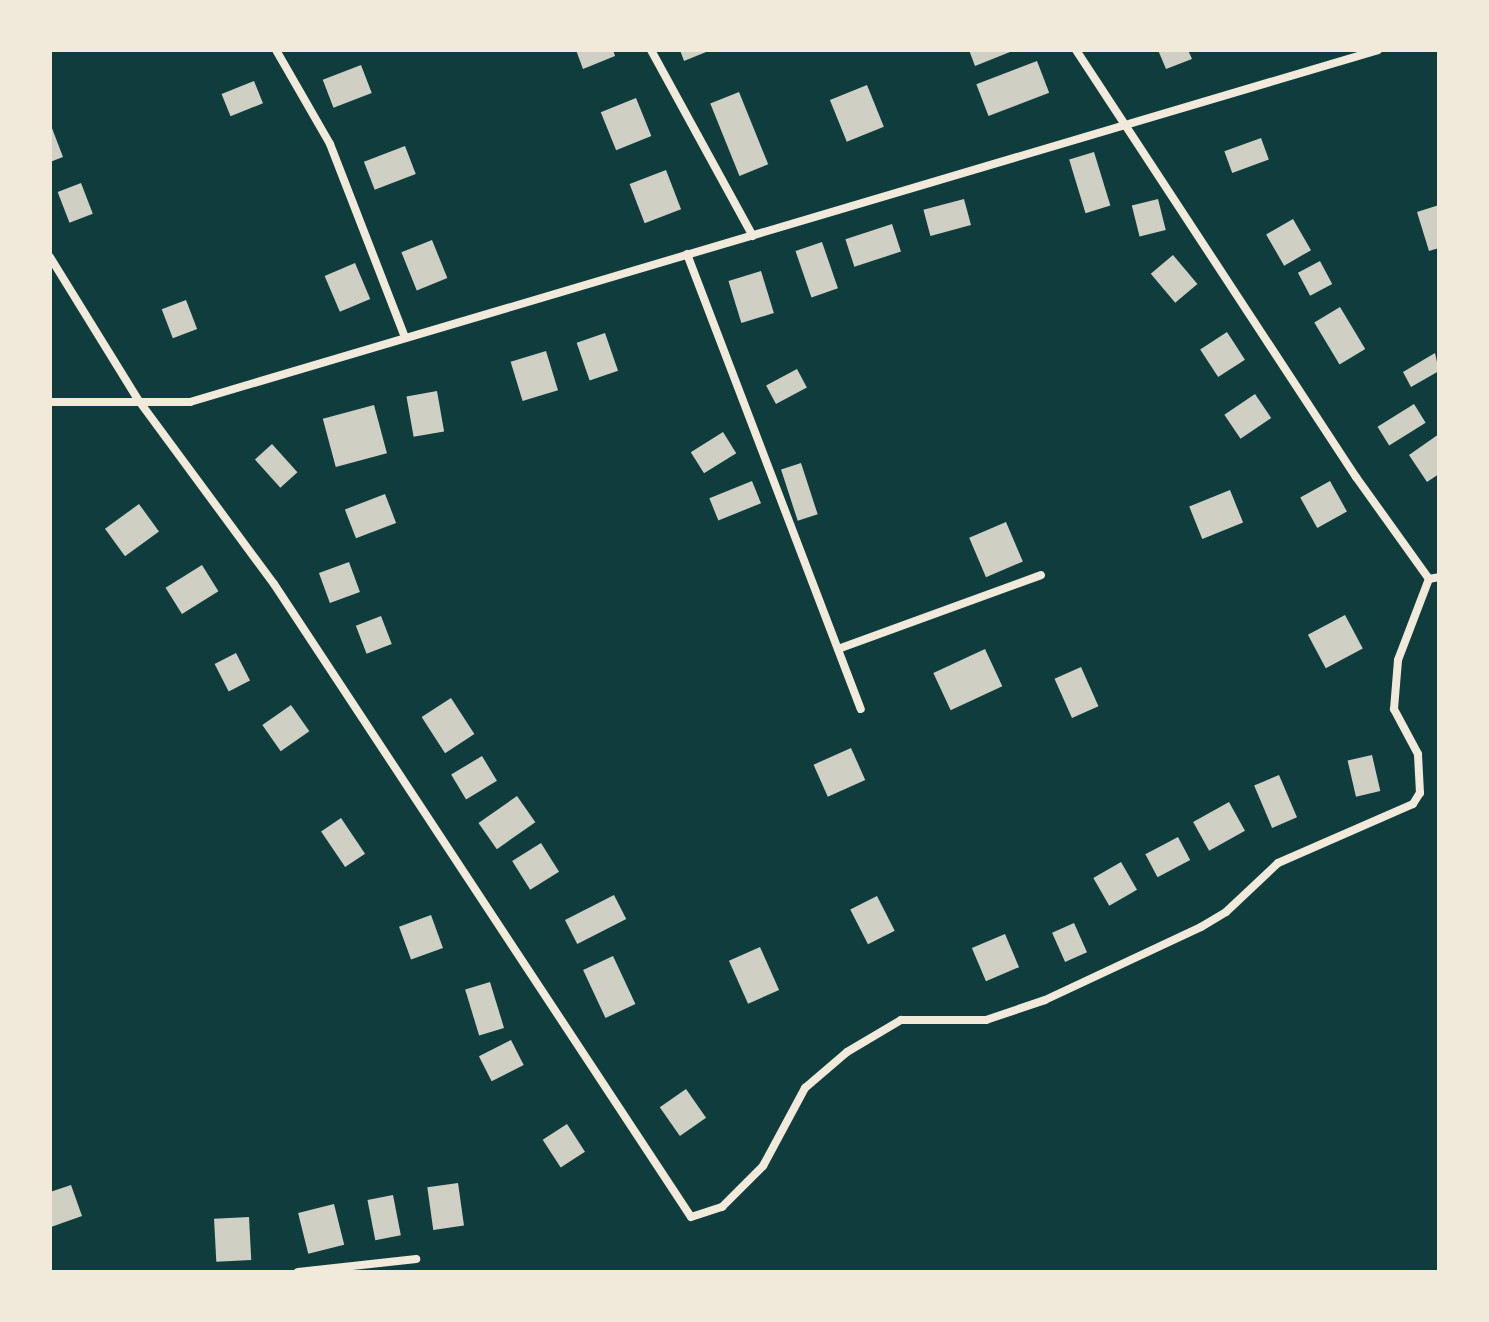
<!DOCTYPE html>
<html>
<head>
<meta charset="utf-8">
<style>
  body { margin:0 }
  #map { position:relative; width:1489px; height:1322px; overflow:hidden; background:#0f3d3e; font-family:"IBM Plex Serif",serif }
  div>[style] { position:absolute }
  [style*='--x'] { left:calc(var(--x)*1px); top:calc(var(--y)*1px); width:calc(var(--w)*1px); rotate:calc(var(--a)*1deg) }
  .building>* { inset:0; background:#cfcfc3; transform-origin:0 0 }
  .minor>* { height:8px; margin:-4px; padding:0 4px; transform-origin:4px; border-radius:4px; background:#f1e9da }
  span { translate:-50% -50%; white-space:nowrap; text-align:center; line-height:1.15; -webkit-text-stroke:8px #f1e9da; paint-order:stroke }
  .frame { position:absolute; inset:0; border:52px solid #f1e9da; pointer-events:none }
</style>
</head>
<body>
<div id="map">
  <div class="building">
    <div style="clip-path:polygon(576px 50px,613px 50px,615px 56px,583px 69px)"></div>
    <div style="clip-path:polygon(680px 50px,711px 50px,684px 61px)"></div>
    <div style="clip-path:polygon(969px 50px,1015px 50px,975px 66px)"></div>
    <div style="clip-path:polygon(1158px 50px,1188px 50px,1192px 59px,1166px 69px)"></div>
    <div style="left:1037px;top:61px;width:34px;height:65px;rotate:69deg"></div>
    <div style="left:361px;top:65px;width:30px;height:41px;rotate:69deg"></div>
    <div style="left:254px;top:81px;width:24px;height:35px;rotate:68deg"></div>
    <div style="left:867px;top:85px;width:45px;height:40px;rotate:68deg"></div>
    <div style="left:739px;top:92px;width:78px;height:31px;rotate:68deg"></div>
    <div style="left:636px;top:98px;width:41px;height:38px;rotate:68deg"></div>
    <div style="clip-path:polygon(50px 123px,63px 157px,50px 162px)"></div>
    <div style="left:1261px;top:138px;width:23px;height:39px;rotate:70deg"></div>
    <div style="left:405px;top:146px;width:30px;height:44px;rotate:69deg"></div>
    <div style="left:1094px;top:152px;width:56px;height:26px;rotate:73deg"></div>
    <div style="left:666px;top:170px;width:42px;height:39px;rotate:69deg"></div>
    <div style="left:81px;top:183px;width:33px;height:25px;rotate:69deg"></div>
    <div style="left:964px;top:199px;width:27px;height:42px;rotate:75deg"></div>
    <div style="left:1158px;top:199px;width:32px;height:27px;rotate:76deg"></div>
    <div style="clip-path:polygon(1439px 205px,1439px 248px,1429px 251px,1417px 212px)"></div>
    <div style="left:1293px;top:219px;width:36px;height:31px;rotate:60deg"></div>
    <div style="left:892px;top:224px;width:29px;height:49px;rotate:72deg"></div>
    <div style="left:432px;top:240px;width:41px;height:33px;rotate:68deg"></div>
    <div style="left:822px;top:242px;width:49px;height:28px;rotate:71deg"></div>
    <div style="left:1173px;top:255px;width:38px;height:29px;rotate:50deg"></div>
    <div style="left:1320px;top:261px;width:26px;height:25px;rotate:62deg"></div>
    <div style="left:355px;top:263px;width:39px;height:33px;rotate:67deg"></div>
    <div style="left:761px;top:271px;width:44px;height:34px;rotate:73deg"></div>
    <div style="left:186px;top:300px;width:31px;height:26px;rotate:69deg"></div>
    <div style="left:1340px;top:307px;width:49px;height:30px;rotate:59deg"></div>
    <div style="left:1227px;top:332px;width:33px;height:32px;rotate:57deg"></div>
    <div style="left:605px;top:333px;width:40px;height:30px;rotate:71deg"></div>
    <div style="left:546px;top:351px;width:41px;height:37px;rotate:73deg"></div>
    <div style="clip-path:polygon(1435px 353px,1439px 371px,1411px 387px,1403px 372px)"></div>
    <div style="left:797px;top:369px;width:21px;height:35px;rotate:62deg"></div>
    <div style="left:437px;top:391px;width:41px;height:31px;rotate:80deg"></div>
    <div style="left:1255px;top:394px;width:29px;height:37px;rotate:56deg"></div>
    <div style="left:1414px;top:404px;width:22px;height:43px;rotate:58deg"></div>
    <div style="left:374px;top:405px;width:50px;height:53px;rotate:75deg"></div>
    <div style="left:723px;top:432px;width:25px;height:38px;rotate:58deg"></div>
    <div style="clip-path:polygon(1439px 434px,1439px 474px,1427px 482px,1409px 455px)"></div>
    <div style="left:272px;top:444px;width:38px;height:23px;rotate:48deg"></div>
    <div style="left:801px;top:463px;width:54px;height:21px;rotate:72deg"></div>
    <div style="left:752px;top:481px;width:24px;height:46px;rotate:68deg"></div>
    <div style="left:1330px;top:481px;width:35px;height:34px;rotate:61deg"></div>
    <div style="left:1230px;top:490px;width:35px;height:44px;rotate:68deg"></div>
    <div style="left:385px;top:494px;width:31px;height:43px;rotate:69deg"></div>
    <div style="left:139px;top:504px;width:34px;height:42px;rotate:54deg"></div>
    <div style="left:1006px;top:522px;width:43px;height:40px;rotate:67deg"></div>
    <div style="left:349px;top:562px;width:32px;height:32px;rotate:70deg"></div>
    <div style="left:202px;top:565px;width:31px;height:43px;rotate:58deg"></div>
    <div style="left:1345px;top:615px;width:38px;height:42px;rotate:62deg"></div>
    <div style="left:381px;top:616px;width:30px;height:27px;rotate:69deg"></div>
    <div style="left:985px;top:649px;width:41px;height:57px;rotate:65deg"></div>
    <div style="left:236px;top:653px;width:31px;height:24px;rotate:63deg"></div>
    <div style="left:1081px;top:667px;width:43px;height:29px;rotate:66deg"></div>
    <div style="left:451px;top:698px;width:43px;height:35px;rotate:57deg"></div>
    <div style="left:291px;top:705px;width:32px;height:35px;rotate:55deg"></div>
    <div style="left:851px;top:748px;width:35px;height:41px;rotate:66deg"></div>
    <div style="left:1372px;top:755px;width:37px;height:25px;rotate:77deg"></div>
    <div style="left:482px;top:756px;width:29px;height:36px;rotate:59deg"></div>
    <div style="left:1279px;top:775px;width:46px;height:27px;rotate:67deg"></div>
    <div style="left:517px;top:796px;width:32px;height:47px;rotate:55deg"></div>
    <div style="left:1229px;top:802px;width:33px;height:41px;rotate:61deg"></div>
    <div style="left:341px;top:818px;width:43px;height:24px;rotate:56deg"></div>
    <div style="left:1178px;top:837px;width:26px;height:37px;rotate:62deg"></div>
    <div style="left:541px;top:843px;width:34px;height:34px;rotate:58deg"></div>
    <div style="left:1121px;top:862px;width:32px;height:32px;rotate:60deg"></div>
    <div style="left:614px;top:895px;width:27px;height:55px;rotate:63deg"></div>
    <div style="left:877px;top:896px;width:39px;height:30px;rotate:63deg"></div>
    <div style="left:431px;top:915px;width:35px;height:34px;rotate:70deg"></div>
    <div style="left:1074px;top:923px;width:32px;height:24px;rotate:66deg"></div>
    <div style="left:1005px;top:934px;width:36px;height:36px;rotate:67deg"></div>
    <div style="left:760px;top:947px;width:47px;height:34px;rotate:66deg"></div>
    <div style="left:613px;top:956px;width:53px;height:33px;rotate:65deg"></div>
    <div style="left:490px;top:982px;width:48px;height:26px;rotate:73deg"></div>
    <div style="left:511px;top:1040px;width:28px;height:36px;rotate:63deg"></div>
    <div style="left:686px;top:1089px;width:35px;height:32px;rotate:55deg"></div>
    <div style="left:567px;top:1124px;width:33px;height:29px;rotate:57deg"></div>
    <div style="left:458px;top:1183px;width:43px;height:31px;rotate:82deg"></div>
    <div style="clip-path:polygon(71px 1185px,82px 1216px,51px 1227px,50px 1192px)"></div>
    <div style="left:393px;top:1195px;width:41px;height:26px;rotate:79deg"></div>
    <div style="left:334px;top:1204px;width:42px;height:37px;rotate:76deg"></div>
    <div style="left:249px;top:1217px;width:43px;height:35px;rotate:87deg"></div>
  </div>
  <div class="minor">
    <div style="--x:276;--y:50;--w:108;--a:60.1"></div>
    <div style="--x:330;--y:144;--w:207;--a:68.8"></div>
    <div style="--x:651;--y:50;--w:212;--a:61.3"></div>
    <div style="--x:1076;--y:50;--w:511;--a:56.75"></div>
    <div style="--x:1356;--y:477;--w:125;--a:54.4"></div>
    <div style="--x:1429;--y:579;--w:10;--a:-11"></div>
    <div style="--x:687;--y:254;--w:487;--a:69.1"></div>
    <div style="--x:50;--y:257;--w:169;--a:58.3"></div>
    <div style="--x:139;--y:401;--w:227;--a:53.6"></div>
    <div style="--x:274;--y:584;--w:758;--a:56.62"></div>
    <div style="--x:691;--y:1217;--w:33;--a:-18"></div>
    <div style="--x:722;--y:1207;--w:58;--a:-45"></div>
    <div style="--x:763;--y:1166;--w:89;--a:-61.7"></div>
    <div style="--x:805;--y:1088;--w:55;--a:-40.6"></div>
    <div style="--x:847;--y:1052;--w:63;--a:-30.7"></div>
    <div style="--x:901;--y:1020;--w:85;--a:0"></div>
    <div style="--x:986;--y:1020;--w:62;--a:-18.7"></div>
    <div style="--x:1045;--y:1000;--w:172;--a:-25.1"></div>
    <div style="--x:1201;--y:927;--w:29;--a:-31"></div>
    <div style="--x:1226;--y:912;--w:71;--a:-43.3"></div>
    <div style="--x:1278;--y:863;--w:147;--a:-23.6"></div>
    <div style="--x:1413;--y:804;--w:13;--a:-58"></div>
    <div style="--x:1420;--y:793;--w:39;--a:-93"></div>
    <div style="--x:1418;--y:754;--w:51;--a:-118.1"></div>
    <div style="--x:1394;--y:709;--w:49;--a:-85.3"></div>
    <div style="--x:1398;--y:660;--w:87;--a:-69.1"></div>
    <div style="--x:50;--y:402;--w:140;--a:0"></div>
    <div style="--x:190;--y:402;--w:1239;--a:-16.5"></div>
    <div style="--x:838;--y:649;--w:216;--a:-20"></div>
    <div style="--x:298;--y:1272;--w:119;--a:-6.3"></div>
  </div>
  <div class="frame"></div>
</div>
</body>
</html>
